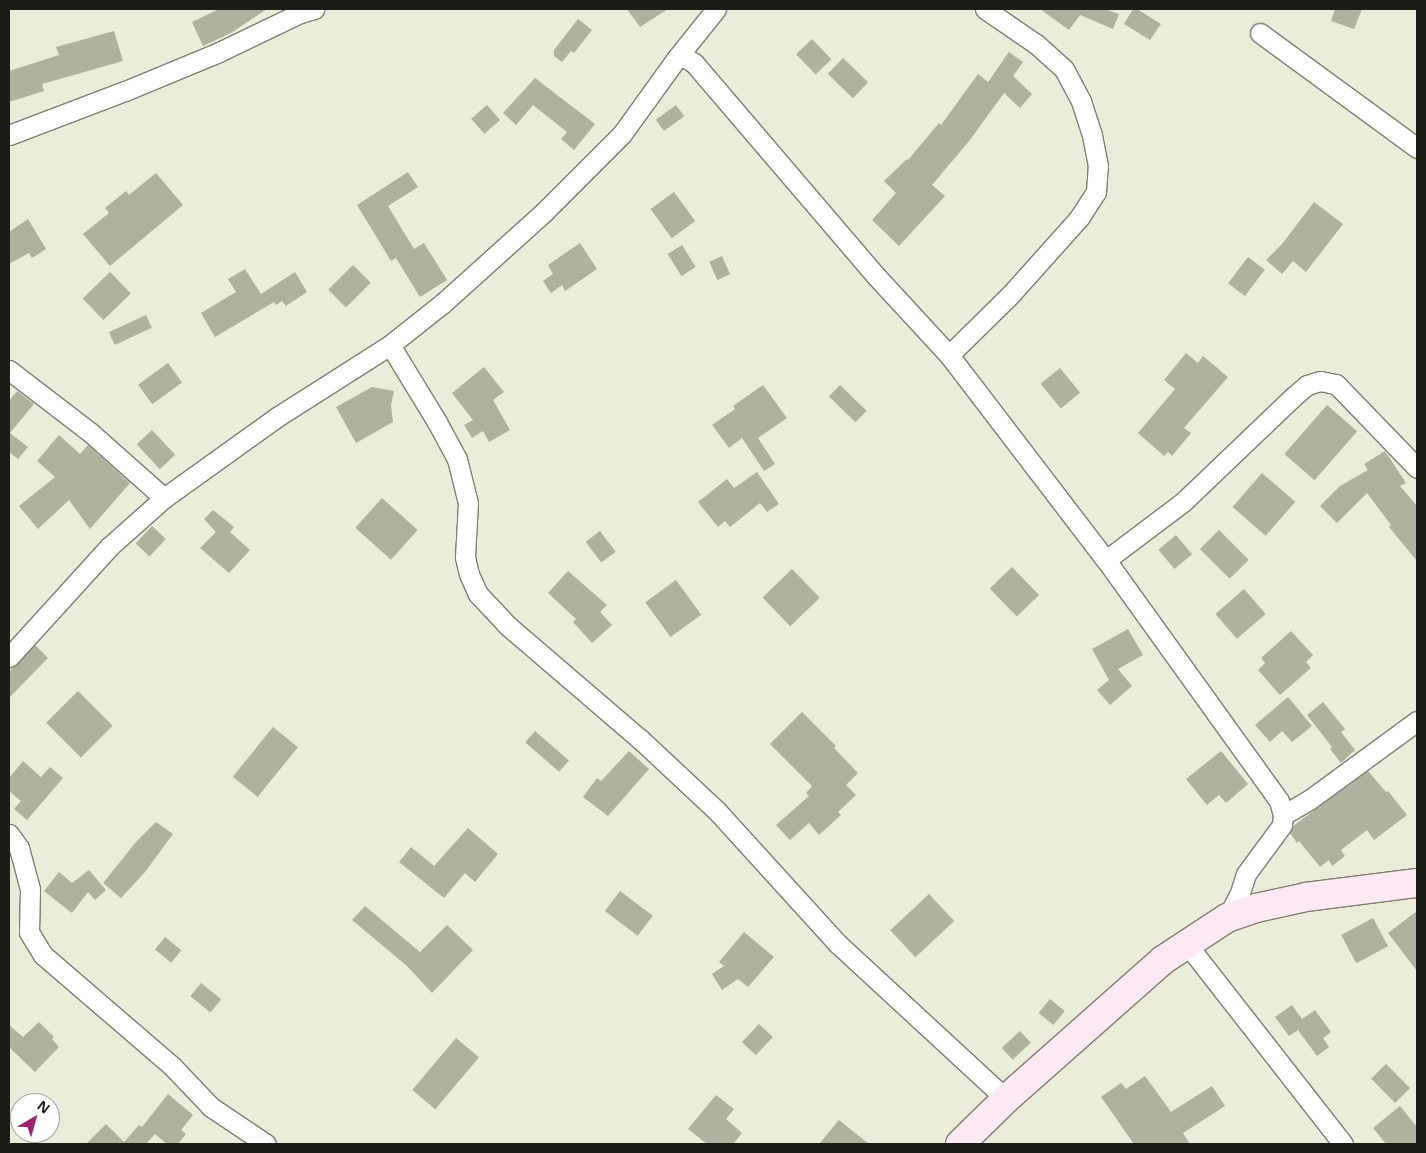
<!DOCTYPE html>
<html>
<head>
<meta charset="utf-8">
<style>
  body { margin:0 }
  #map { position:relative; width:1426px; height:1153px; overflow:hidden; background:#ebecda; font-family:"Noto Sans",sans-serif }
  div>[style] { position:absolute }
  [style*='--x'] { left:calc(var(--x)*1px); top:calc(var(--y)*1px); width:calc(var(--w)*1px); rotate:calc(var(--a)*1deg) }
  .building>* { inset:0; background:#b0b2a0; transform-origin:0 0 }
  .roads { filter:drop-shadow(1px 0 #7f8070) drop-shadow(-1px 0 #7f8070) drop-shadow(0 1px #7f8070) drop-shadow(0 -1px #7f8070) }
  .street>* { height:19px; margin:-9.5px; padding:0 9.5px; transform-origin:9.5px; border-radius:9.5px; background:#fff }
  .secondary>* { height:28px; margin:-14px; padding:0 14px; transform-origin:14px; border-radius:14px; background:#fce9f3 }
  span { translate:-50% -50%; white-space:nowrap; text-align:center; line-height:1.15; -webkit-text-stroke:4px #fff; paint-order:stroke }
  .frame { position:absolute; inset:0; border:10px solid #1d1d17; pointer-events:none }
  .north { position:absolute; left:10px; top:1093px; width:50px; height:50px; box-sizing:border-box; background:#fff; border:1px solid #a5a5a2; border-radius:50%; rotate:38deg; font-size:14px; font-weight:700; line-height:20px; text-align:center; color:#1d1d17 }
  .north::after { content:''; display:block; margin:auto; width:18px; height:22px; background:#9f2174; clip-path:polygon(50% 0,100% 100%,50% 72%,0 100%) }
</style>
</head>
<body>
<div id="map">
  <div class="building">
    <div style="clip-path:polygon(219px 9px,267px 9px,231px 33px,203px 46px,192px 22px)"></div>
    <div style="clip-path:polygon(627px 9px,668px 9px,640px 27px)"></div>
    <div style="clip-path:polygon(1040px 9px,1105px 9px,1119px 14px,1113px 29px,1080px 15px,1069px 30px)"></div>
    <div style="clip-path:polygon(1133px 9px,1137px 9px,1161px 24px,1150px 40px,1124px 24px)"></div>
    <div style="clip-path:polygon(1335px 9px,1362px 9px,1354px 29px,1331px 21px)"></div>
    <div style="clip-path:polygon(578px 19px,592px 30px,574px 53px,571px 51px,562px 62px,554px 56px,554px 50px)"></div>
    <div style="clip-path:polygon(114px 31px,123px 61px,42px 84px,44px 91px,9px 102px,9px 71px,59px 55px,56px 47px)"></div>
    <div style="left:812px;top:39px;width:28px;height:22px;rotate:46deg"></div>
    <div style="clip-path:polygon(1009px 52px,1023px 62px,1013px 76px,1032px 94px,1020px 108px,1004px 93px,970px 140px,932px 185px,945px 196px,899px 246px,872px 220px,896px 193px,884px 181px,907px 159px,908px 160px,939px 123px,941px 125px,978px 74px,988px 82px)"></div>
    <div style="left:843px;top:58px;width:35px;height:22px;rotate:44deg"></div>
    <div style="clip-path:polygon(535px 78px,595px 124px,574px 150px,561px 139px,567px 132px,533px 105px,516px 125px,503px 113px)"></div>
    <div style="left:487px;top:105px;width:20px;height:21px;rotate:49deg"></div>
    <div style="left:676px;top:105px;width:14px;height:25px;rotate:54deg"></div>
    <div style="clip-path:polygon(408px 172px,418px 187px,388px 206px,414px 249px,424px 243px,447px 280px,420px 297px,396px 258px,391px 261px,357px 205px)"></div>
    <div style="clip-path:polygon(156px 173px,183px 205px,110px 266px,83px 234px,109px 213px,105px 208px,126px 191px,129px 195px)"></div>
    <div style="left:674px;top:192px;width:36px;height:29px;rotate:54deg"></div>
    <div style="clip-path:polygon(1314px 202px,1343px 224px,1306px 272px,1293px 261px,1282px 274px,1266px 260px,1282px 244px)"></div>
    <div style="clip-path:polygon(28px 219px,46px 249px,32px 258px,29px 253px,9px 264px,9px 232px)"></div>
    <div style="clip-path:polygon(580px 243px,597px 269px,565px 291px,562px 285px,551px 293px,543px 281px,553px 274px,548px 265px)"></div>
    <div style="left:682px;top:245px;width:26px;height:17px;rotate:58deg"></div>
    <div style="left:722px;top:256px;width:20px;height:14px;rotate:66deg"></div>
    <div style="left:1248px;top:257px;width:21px;height:33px;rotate:37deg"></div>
    <div style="left:353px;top:265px;width:25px;height:35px;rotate:45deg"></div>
    <div style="clip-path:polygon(245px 269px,261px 294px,295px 272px,307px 292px,286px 306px,282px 301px,276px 305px,274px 302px,215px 337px,201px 313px,236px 292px,228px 279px)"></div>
    <div style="left:110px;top:272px;width:30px;height:38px;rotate:46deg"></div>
    <div style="left:146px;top:315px;width:14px;height:41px;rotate:65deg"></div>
    <div style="clip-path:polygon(1186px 353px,1198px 363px,1203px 356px,1228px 377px,1184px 428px,1191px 433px,1172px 456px,1168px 452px,1164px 456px,1138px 433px,1175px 389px,1164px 380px)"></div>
    <div style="left:168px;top:363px;width:24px;height:37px;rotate:54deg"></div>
    <div style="clip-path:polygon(484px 367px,504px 392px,493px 400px,510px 430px,489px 442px,483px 431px,472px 438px,464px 425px,473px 420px,452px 393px)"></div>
    <div style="left:1060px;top:368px;width:32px;height:25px;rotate:51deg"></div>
    <div style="clip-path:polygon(763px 385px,787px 418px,758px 438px,775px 464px,764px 471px,742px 438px,729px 448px,712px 425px,735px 409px,733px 406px)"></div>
    <div style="left:840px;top:385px;width:37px;height:16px;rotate:44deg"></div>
    <div style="clip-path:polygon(372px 387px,394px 391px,391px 405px,393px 422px,356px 443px,336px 407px)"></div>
    <div style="clip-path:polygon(17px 391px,34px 404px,10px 433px,28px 447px,18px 459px,9px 452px,9px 401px)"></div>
    <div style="left:1327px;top:405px;width:40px;height:65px;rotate:41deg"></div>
    <div style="left:152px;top:430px;width:34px;height:21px;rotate:47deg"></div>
    <div style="clip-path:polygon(59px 435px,80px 454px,88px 445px,130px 483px,90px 529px,69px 500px,38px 529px,19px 506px,55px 477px,37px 461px)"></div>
    <div style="clip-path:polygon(1385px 451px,1406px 483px,1400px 486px,1417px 506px,1417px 561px,1389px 527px,1391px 525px,1367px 493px,1337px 523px,1320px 506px,1340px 486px,1368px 470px,1364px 464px)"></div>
    <div style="clip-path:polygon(757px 472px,779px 504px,767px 512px,760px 503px,730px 527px,725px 521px,718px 527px,698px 502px,727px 479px,734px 488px)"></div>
    <div style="left:1262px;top:473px;width:44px;height:45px;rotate:41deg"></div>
    <div style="left:382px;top:498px;width:48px;height:40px;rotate:42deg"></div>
    <div style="clip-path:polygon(213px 510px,234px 527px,230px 532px,250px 550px,229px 573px,200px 548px,216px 532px,204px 519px)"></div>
    <div style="left:152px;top:526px;width:19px;height:24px;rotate:43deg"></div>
    <div style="left:1219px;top:530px;width:42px;height:27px;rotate:45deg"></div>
    <div style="left:600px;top:531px;width:26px;height:18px;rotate:53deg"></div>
    <div style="left:1176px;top:535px;width:25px;height:23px;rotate:50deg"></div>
    <div style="left:1012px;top:567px;width:39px;height:31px;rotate:46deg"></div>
    <div style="left:792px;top:569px;width:40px;height:41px;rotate:46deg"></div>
    <div style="clip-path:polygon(568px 571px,607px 605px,600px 612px,612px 625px,592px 643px,573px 622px,576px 619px,548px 593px)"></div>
    <div style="left:676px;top:580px;width:43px;height:38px;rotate:54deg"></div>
    <div style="left:1244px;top:589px;width:33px;height:38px;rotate:49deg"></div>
    <div style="clip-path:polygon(1128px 629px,1143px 655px,1118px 669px,1132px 686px,1110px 705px,1097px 690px,1109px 680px,1092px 649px)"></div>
    <div style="clip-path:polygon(1291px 631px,1313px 655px,1306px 662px,1311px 668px,1280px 695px,1258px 670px,1265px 663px,1261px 658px)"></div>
    <div style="clip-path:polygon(35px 645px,48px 658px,9px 698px,9px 672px)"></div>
    <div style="left:78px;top:691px;width:49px;height:45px;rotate:45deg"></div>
    <div style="clip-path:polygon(1288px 697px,1312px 726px,1292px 742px,1282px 731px,1270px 742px,1255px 725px)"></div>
    <div style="clip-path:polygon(1323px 702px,1345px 729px,1341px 732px,1355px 750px,1341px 763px,1330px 749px,1332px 747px,1307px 715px)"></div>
    <div style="clip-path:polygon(802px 712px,836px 746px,834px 748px,858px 773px,846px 785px,856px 795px,838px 812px,841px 815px,819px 835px,809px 823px,790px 840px,776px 825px,809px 796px,806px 793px,812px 786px,770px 744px)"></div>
    <div style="left:273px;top:727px;width:32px;height:64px;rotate:39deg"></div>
    <div style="left:535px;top:731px;width:45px;height:15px;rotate:41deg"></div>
    <div style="clip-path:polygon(629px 751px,649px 769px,608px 816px,583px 797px,597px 778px,601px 781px)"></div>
    <div style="clip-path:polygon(1221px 751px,1248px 784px,1226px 803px,1219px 795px,1207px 805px,1186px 779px)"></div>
    <div style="clip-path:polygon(23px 761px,41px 777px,50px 767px,63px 778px,27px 820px,14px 809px,21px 801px,9px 791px,9px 778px)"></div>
    <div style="clip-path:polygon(1368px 771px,1386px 792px,1388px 791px,1407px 815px,1374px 840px,1367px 830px,1341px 850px,1345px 856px,1332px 866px,1329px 860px,1320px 867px,1299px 841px,1297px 843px,1290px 833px,1293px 826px)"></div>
    <div style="clip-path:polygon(156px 822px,173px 834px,145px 872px,121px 898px,103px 883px,136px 842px)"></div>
    <div style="clip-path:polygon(468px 828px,498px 854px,475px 882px,465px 873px,444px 898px,399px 862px,411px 847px,434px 866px)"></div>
    <div style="clip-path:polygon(89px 870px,106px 890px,95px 900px,88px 892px,72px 913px,44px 891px,59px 872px,72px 883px)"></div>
    <div style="left:620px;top:891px;width:41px;height:25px;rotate:37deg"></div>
    <div style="left:929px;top:894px;width:37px;height:53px;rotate:47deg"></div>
    <div style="clip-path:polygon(365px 906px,420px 952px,447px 925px,473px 950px,432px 993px,407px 966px,352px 920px)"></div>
    <div style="clip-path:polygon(1417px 911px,1417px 971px,1388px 933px)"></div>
    <div style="left:1373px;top:918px;width:32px;height:36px;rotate:62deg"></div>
    <div style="clip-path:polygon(744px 932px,774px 957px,748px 987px,738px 979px,722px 990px,712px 974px,724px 966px,719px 962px)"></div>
    <div style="left:165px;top:937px;width:21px;height:16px;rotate:39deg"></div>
    <div style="left:201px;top:983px;width:26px;height:17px;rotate:39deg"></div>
    <div style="left:1050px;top:999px;width:19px;height:18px;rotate:39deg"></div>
    <div style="clip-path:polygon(1292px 1005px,1302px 1019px,1315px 1010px,1331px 1032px,1323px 1038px,1329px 1047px,1317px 1056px,1298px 1030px,1289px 1036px,1275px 1017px)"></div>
    <div style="clip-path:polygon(39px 1022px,54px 1037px,52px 1039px,59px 1047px,35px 1072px,9px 1047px,9px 1025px,23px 1037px)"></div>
    <div style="left:759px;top:1024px;width:19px;height:25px;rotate:43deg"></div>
    <div style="left:1020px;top:1031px;width:16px;height:25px;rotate:47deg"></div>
    <div style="left:456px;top:1038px;width:30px;height:68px;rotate:40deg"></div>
    <div style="left:1386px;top:1064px;width:34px;height:21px;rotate:45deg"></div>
    <div style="clip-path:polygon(1145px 1076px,1171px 1112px,1212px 1086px,1225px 1106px,1183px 1133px,1190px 1144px,1134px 1144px,1101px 1097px,1121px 1083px,1126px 1089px)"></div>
    <div style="clip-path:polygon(168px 1094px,193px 1115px,181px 1130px,186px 1134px,178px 1144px,167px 1144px,155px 1134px,146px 1144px,86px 1144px,106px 1124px,124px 1142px,139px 1125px,142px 1127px)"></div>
    <div style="clip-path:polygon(716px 1095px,734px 1109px,726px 1119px,742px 1133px,733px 1144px,707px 1144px,688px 1129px)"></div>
    <div style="clip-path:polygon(1400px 1106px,1417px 1127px,1417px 1144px,1386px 1144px,1373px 1128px)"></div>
    <div style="clip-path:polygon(839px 1120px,869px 1144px,819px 1144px)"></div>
  </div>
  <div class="roads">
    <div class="street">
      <div style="--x:1260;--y:33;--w:195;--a:36.2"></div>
      <div style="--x:676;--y:59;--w:64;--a:-51.3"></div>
      <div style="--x:9;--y:135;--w:124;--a:-20.8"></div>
      <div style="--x:125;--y:91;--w:102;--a:-22.5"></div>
      <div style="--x:219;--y:52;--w:90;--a:-25.7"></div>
      <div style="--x:300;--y:13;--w:15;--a:-16"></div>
      <div style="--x:390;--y:345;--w:90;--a:58.6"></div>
      <div style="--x:437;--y:422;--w:42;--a:61.6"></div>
      <div style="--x:457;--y:459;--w:45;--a:76"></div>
      <div style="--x:468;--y:503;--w:54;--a:93.2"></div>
      <div style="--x:465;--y:557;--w:17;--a:77"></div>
      <div style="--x:469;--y:574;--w:22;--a:66"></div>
      <div style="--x:478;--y:594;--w:44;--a:46.8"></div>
      <div style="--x:508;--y:626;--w:174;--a:40.6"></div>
      <div style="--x:640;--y:739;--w:104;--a:43.1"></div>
      <div style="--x:716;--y:810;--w:180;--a:47.7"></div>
      <div style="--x:837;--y:943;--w:230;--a:42.7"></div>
      <div style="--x:949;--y:355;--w:87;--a:-44.5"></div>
      <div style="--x:1011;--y:294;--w:102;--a:-48.2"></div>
      <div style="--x:1079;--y:218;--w:31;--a:-57"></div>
      <div style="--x:1096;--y:192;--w:26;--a:-86"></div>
      <div style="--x:1098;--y:166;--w:32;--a:-101"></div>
      <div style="--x:1092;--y:135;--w:36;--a:-108"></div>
      <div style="--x:1081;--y:101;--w:36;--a:-118"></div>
      <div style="--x:1064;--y:69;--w:38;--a:-138"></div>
      <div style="--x:1036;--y:44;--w:62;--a:-145.5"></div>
      <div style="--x:9;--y:370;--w:103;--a:37.5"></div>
      <div style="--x:91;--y:433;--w:98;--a:41.7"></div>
      <div style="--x:1106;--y:560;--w:96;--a:-37"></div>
      <div style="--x:1183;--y:502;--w:153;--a:-43.7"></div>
      <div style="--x:1294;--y:396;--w:17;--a:-40"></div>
      <div style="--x:1307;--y:385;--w:14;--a:-17"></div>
      <div style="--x:1320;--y:381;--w:16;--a:11"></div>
      <div style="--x:1336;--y:384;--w:117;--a:46"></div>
      <div style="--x:9;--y:657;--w:149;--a:-47.7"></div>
      <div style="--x:109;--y:547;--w:74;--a:-41.7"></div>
      <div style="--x:164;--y:498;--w:139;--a:-35.6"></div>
      <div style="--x:277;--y:417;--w:134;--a:-32.5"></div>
      <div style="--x:390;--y:345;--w:68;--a:-38.4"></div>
      <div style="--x:443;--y:303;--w:136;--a:-42"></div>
      <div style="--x:544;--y:212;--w:110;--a:-45"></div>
      <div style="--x:622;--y:134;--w:92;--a:-54.2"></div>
      <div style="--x:676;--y:59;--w:8;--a:-14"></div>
      <div style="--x:684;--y:57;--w:12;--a:31"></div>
      <div style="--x:694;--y:63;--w:280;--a:49.5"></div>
      <div style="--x:876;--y:276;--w:108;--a:47.3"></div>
      <div style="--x:949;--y:355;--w:258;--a:52.6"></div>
      <div style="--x:1106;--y:560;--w:297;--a:54.3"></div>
      <div style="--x:1279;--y:801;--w:15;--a:74"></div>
      <div style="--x:1283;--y:815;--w:10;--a:96"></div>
      <div style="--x:1282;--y:825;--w:61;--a:126.3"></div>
      <div style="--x:1246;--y:874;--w:22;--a:108"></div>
      <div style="--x:1239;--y:895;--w:26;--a:118"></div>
      <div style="--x:1283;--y:815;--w:30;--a:-30"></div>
      <div style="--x:1309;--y:800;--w:134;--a:-36.2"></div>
      <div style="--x:9;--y:834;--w:17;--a:54"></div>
      <div style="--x:19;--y:848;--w:42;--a:75"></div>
      <div style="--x:30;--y:889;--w:43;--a:91.3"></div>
      <div style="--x:29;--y:932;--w:27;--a:59"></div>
      <div style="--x:43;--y:955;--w:170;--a:40.7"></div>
      <div style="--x:172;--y:1066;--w:57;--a:46.4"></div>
      <div style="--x:211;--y:1107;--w:66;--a:33.9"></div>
      <div style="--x:1186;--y:943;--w:255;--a:52"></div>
    </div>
    <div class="secondary">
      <div style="--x:960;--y:1144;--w:64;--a:-44.4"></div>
      <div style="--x:1006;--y:1099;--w:210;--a:-41.5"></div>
      <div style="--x:1163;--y:960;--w:77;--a:-33.3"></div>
      <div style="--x:1227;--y:918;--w:31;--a:-19"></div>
      <div style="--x:1256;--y:908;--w:51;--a:-12.4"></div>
      <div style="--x:1306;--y:897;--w:112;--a:-7.2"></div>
    </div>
  </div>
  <div class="frame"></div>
  <div class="north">N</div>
</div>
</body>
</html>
